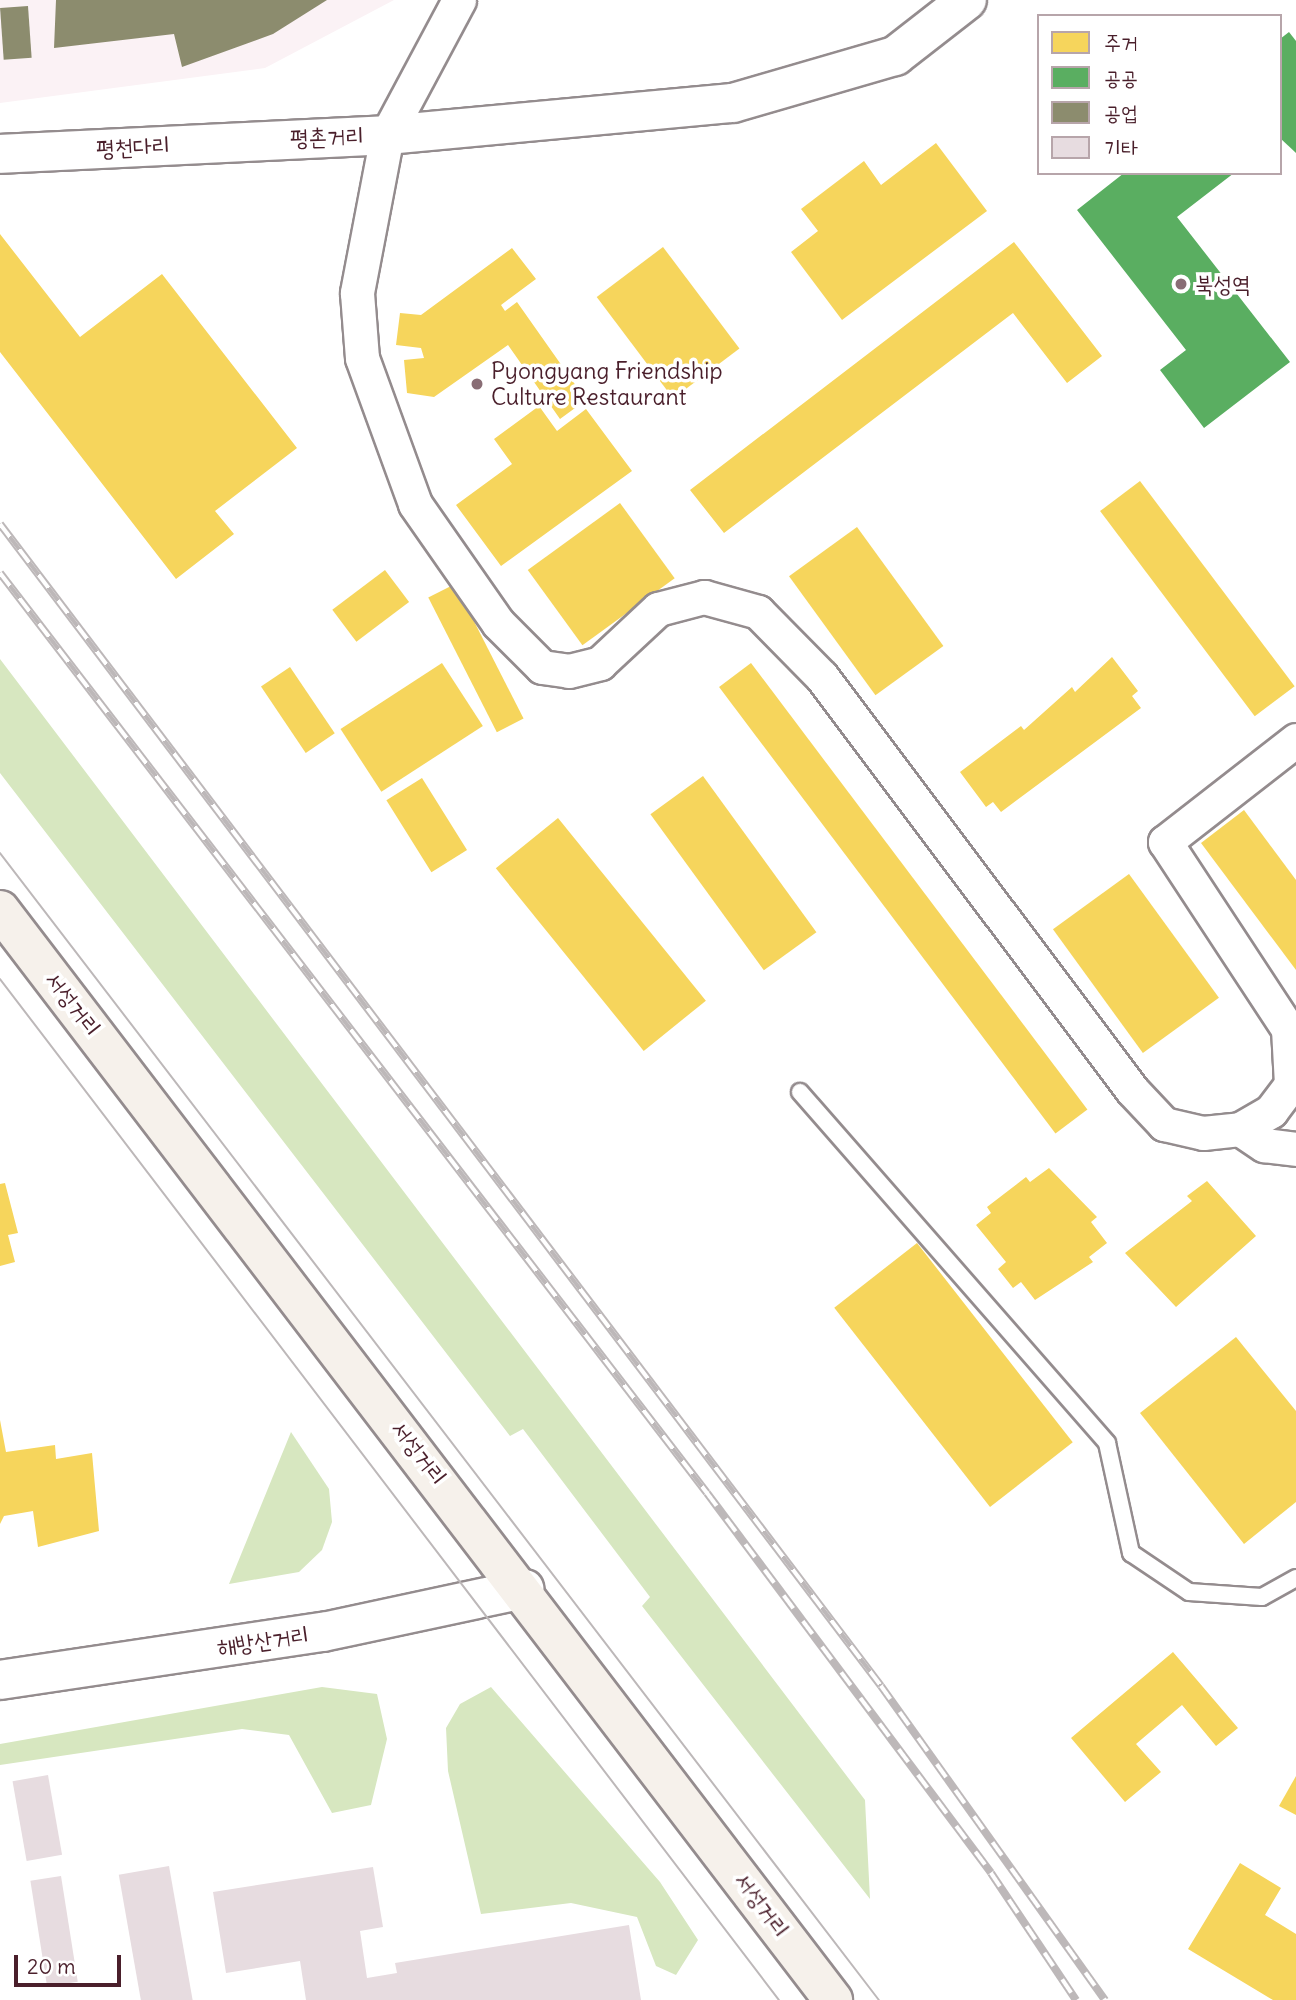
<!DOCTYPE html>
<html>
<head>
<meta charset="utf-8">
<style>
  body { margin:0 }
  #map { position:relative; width:1296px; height:2000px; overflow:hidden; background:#fff; font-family:Delius,"Poor Story",sans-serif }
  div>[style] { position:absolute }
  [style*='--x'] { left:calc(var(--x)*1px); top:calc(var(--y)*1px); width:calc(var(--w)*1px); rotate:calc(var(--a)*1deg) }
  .built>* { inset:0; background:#fbf2f5 }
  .green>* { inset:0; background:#d7e7c0 }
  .homes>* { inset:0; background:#f6d55c; transform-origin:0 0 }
  .public>* { inset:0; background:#5aae61 }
  .industry>* { inset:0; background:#8c8c6e; transform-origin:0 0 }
  .building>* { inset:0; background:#e7dce0; transform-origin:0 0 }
  .roads { filter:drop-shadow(2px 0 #948c8e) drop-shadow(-2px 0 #948c8e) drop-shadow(0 2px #948c8e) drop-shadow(0 -2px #948c8e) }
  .service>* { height:16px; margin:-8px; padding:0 8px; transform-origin:8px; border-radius:8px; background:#fff }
  .minor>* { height:33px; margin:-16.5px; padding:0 16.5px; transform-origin:16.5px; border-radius:16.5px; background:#fff }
  .tertiary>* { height:38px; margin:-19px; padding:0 19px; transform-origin:19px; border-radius:19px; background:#fff }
  .secondary>* { height:38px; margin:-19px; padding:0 19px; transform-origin:19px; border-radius:19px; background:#fff }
  .primary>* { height:38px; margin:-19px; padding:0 19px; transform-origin:19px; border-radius:19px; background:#f6f1eb }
  .tram>* { height:2px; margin:-1px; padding:0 1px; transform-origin:1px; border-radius:1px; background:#bdb8b9 }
  .rail>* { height:8px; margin-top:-4px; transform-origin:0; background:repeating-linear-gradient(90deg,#fff 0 16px,#bdb8b9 0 32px); box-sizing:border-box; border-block:2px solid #bdb8b9 }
  .dots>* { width:19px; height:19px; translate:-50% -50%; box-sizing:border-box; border:4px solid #fff; border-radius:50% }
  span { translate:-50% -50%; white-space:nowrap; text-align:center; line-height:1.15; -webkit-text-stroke:7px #fff; paint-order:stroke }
  .street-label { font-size:23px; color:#4a1f2b }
  .poi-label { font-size:23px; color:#4a1f2b }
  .left { translate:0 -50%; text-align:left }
  .legend { position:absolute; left:1037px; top:14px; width:245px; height:161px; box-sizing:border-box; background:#fff; border:2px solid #b7a5aa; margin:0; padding:9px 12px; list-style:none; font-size:21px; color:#4a1f2b }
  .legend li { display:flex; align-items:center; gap:14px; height:35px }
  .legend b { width:35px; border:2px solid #b7a5aa }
  .scale { position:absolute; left:14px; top:1955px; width:107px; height:32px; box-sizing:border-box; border:4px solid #4a1f2b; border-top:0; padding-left:9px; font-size:21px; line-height:24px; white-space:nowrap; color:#4a1f2b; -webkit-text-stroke:5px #fff; paint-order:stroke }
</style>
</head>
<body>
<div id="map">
  <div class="built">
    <div style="clip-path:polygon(0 0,394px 0,265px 68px,0 103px)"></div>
  </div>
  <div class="green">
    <div style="clip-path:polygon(0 659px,865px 1800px,870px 1899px,642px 1606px,650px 1597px,523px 1429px,510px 1436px,0 773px)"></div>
    <div style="clip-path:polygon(291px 1432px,329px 1489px,332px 1522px,322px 1550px,299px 1572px,229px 1584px)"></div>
    <div style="clip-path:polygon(322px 1687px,377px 1694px,387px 1739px,371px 1805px,332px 1813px,289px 1735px,242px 1729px,0 1765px,0 1744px)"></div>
    <div style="clip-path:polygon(491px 1687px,660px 1882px,698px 1940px,676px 1975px,656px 1966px,637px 1917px,571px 1903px,481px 1914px,448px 1771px,446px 1728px,460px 1704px)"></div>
  </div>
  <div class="homes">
    <div style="clip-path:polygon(936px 143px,987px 211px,842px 320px,791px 252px,818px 231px,801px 209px,864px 161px,881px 185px)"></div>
    <div style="clip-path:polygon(0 234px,80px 337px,162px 274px,297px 448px,215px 511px,234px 534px,176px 579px,0 352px)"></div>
    <div style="clip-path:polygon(1014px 242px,1102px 356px,1067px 383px,1013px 313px,724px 533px,690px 490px)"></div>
    <div style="left:663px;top:247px;width:127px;height:83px;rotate:53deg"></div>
    <div style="clip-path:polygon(512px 248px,536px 279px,501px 305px,505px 311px,517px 302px,586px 400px,560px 419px,508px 345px,434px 397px,407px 393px,404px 360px,424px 358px,421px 348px,396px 345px,400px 313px,421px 315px)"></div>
    <div style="clip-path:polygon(539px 406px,557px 431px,586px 409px,632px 471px,501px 566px,456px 505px,512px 464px,494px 439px)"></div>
    <div style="left:1140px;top:481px;width:257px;height:50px;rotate:53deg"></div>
    <div style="left:620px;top:503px;width:93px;height:114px;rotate:54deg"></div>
    <div style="left:857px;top:527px;width:147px;height:84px;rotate:54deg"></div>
    <div style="left:385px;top:570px;width:40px;height:66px;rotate:53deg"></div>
    <div style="left:455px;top:584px;width:151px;height:30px;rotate:63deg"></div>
    <div style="clip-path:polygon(1112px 657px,1138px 691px,1132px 696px,1141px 708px,1001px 812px,993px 802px,986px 807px,960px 772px,1021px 726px,1024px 730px,1072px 687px,1075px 692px)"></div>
    <div style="left:442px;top:663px;width:75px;height:121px;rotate:57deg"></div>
    <div style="left:751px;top:663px;width:559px;height:40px;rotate:53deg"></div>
    <div style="left:290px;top:667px;width:80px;height:35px;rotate:56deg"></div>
    <div style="left:703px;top:776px;width:193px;height:65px;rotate:54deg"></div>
    <div style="left:422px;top:778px;width:85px;height:42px;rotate:58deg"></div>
    <div style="clip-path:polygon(1244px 810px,1296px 880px,1296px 970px,1201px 843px)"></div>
    <div style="left:558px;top:818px;width:235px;height:80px;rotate:51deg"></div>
    <div style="left:1129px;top:874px;width:153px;height:94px;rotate:54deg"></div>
    <div style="clip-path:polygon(1049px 1168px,1097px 1217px,1091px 1222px,1107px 1243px,1089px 1257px,1093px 1262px,1035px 1300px,1021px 1282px,1013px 1288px,998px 1269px,1006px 1262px,976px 1225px,991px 1213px,987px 1207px,1026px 1177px,1030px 1182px)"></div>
    <div style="clip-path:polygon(1207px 1181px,1256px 1236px,1176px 1307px,1125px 1253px,1192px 1201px,1187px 1196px)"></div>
    <div style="clip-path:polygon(5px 1183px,18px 1233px,8px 1235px,15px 1262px,0 1266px,0 1184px)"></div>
    <div style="left:917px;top:1243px;width:253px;height:105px;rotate:52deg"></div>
    <div style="clip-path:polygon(1236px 1337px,1296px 1411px,1296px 1502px,1244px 1544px,1140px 1413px)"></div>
    <div style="clip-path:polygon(0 1420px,6px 1452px,55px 1445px,56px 1459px,92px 1453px,99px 1531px,38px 1547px,33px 1511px,4px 1516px,0 1524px)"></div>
    <div style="clip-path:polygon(1173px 1652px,1238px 1728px,1216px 1746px,1182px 1705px,1136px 1744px,1161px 1772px,1125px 1802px,1071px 1738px)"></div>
    <div style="clip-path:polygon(1296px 1776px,1296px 1815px,1279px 1806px)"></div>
    <div style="clip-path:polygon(1240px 1863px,1281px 1888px,1265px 1915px,1296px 1934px,1296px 2000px,1273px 2000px,1188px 1949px)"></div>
  </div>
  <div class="public">
    <div style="clip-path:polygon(1289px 32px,1296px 41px,1296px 153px,1280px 138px,1280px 39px)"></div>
    <div style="clip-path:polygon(1124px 173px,1234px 173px,1177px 217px,1290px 362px,1204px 428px,1160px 370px,1186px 350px,1077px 210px)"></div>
  </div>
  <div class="industry">
    <div style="clip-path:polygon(56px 0,327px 0,273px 34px,182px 67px,174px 34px,54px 48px)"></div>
    <div style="left:28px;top:6px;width:52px;height:28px;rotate:86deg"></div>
  </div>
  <div class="building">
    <div style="left:48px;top:1775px;width:81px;height:36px;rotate:80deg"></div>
    <div style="left:169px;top:1866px;width:136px;height:51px;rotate:80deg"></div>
    <div style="clip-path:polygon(373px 1867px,383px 1927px,360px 1931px,367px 1978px,397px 1973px,395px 1963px,629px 1925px,641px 2000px,306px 2000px,300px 1961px,226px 1973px,213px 1892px)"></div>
    <div style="left:61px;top:1876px;width:107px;height:31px;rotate:81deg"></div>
  </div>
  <div class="roads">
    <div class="service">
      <div style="--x:800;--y:1092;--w:466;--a:48.8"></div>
      <div style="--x:1107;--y:1443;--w:113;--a:77.7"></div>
      <div style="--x:1131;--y:1553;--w:70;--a:33.9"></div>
      <div style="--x:1189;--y:1592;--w:73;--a:3.9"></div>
      <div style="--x:1262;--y:1597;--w:39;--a:-29"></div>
    </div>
    <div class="minor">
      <div style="--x:459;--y:0;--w:153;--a:118.1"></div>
      <div style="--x:387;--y:135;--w:161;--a:100.8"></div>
      <div style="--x:357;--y:293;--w:65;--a:85.6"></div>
      <div style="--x:362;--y:358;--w:155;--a:70"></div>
      <div style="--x:415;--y:504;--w:145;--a:55.1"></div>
      <div style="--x:498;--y:623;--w:62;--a:45"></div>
      <div style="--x:542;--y:667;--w:27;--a:8"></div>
      <div style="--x:569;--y:671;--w:32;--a:-14"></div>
      <div style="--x:600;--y:663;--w:79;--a:-43"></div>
      <div style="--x:658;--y:609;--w:48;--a:-14.6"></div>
      <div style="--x:704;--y:597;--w:56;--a:15.5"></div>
      <div style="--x:758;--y:612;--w:91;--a:45.4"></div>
      <div style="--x:822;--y:677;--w:516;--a:53.11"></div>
      <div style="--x:1132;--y:1090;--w:47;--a:46.7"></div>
      <div style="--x:1164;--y:1124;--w:40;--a:13"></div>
      <div style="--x:1203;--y:1133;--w:37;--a:-6"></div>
      <div style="--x:1240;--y:1129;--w:36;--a:-30"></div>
      <div style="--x:1271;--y:1111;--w:34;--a:-53"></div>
      <div style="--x:1291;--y:1084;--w:55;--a:-93.1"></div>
      <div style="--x:1288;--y:1029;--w:224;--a:-123.3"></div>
      <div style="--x:1165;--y:842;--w:166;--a:-37.9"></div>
      <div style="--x:1240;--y:1129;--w:29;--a:34"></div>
      <div style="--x:1264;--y:1145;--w:32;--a:7"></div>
    </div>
    <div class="tertiary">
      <div style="--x:0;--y:154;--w:387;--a:-2.8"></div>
      <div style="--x:387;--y:135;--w:347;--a:-5.3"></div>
      <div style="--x:733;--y:103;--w:169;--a:-16.2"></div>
      <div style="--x:895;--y:56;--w:91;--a:-37.9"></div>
    </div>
    <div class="secondary">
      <div style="--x:0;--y:1680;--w:327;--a:-8.5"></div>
      <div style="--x:323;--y:1632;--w:206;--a:-12.1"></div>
    </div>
    <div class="primary">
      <div style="--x:0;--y:910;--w:1372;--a:52.61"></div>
    </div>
  </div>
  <div class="tram">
    <div style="--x:0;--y:853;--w:1445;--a:52.54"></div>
    <div style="--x:0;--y:979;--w:1284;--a:52.66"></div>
  </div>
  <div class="rail">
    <div style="--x:0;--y:524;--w:1458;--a:52.83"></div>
    <div style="--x:881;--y:1686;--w:386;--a:54.5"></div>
    <div style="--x:0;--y:573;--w:1160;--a:52.46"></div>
    <div style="--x:707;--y:1493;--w:474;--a:53.2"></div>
    <div style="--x:991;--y:1873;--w:153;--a:56.2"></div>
  </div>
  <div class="dots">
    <div style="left:1181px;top:284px;background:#896d75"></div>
    <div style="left:477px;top:384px;background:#896d75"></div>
  </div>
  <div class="street-label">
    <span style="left:327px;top:137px;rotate:-2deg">평촌거리</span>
    <span style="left:133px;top:147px;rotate:-3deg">평천다리</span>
    <span style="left:73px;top:1004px;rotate:52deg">서성거리</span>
    <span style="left:419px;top:1453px;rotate:52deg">서성거리</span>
    <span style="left:263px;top:1641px;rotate:-8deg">해방산거리</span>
    <span style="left:762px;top:1905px;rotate:53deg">서성거리</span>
  </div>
  <div class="poi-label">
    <span class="left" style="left:1195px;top:284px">북성역</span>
    <span class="left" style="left:491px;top:384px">Pyongyang Friendship<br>Culture Restaurant</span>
  </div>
  <ul class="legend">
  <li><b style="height:19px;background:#f6d55c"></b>주거</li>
  <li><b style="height:19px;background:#5aae61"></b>공공</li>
  <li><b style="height:19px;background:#8c8c6e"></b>공업</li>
  <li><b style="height:19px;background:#e7dce0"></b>기타</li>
  </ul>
  <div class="scale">20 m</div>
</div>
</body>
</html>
